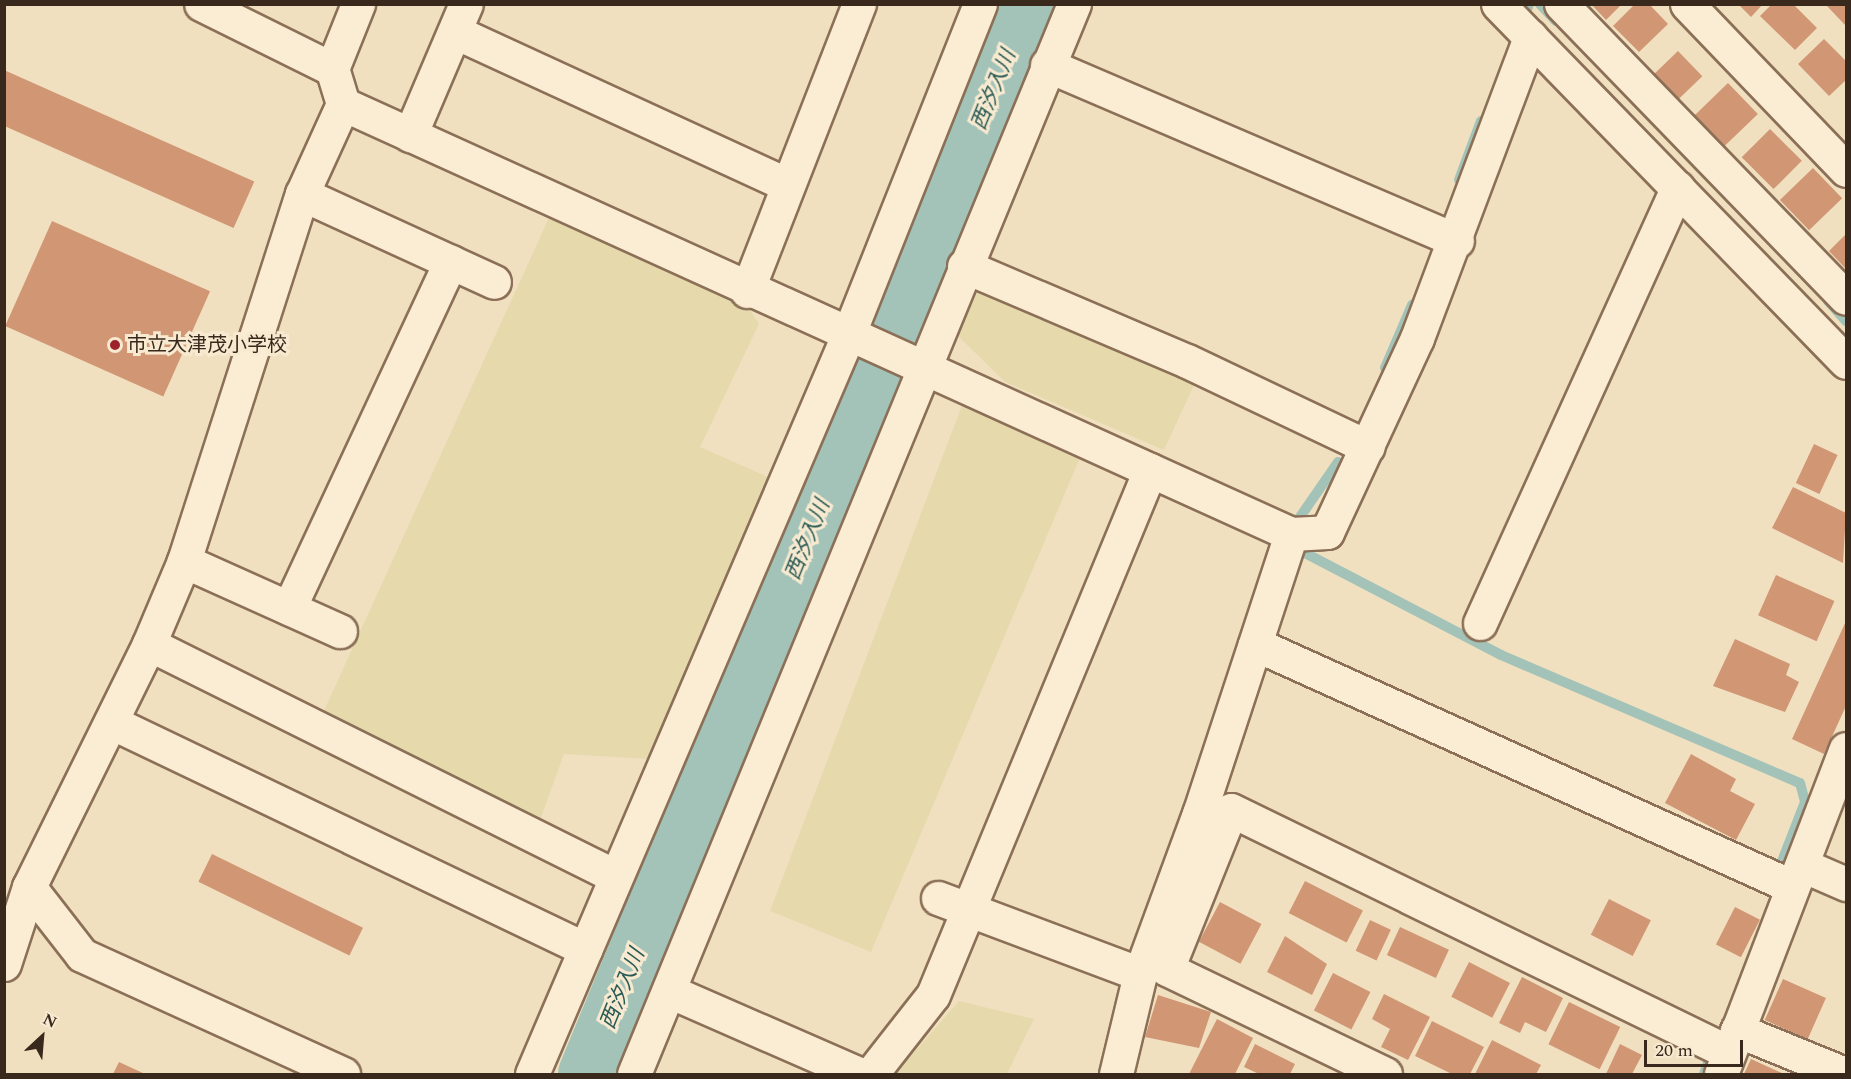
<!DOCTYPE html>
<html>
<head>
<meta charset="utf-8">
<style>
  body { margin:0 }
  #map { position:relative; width:1851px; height:1079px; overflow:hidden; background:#f0e0c0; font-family:Spectral,"Noto Sans JP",serif }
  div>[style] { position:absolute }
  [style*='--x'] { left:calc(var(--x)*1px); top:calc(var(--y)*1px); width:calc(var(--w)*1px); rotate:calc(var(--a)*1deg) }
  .farmland>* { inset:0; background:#e6daad }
  .stream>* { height:10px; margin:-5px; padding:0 5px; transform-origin:5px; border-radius:5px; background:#a3c2b8 }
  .river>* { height:60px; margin:-30px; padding:0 30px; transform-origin:30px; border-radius:30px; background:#a3c2b8 }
  .building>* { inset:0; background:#d19674; transform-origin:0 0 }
  .roads { filter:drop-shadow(2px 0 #8b7057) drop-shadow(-2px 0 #8b7057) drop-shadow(0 2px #8b7057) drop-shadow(0 -2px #8b7057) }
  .minor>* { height:33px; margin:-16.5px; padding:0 16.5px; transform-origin:16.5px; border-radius:16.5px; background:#fbedd4 }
  .dots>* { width:16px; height:16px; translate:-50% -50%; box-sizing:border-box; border:3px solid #f7ead0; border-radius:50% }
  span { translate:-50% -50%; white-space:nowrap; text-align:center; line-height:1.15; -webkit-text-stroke:6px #f7ead0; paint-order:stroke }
  .poi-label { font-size:20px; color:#39291c }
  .left { translate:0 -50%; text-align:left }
  .water-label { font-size:21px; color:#2a5a55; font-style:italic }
  .frame { position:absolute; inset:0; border:6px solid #39291c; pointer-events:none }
  .north { position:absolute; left:12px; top:1007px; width:60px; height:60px; -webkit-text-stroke:4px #f7ead0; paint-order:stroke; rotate:26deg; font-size:16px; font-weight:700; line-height:24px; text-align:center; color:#39291c }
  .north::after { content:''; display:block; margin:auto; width:21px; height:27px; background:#39291c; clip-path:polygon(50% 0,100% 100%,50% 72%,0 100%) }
  .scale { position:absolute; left:1644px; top:1040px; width:99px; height:27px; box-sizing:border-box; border:3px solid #39291c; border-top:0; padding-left:8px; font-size:18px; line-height:21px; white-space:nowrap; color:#39291c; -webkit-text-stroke:4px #f7ead0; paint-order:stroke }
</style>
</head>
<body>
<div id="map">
  <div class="farmland">
    <div style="clip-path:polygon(552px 211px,743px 299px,759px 324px,700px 447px,770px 478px,649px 759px,564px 754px,539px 823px,321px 717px)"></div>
    <div style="clip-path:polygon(979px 289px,1195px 383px,1164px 450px,1005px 382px,957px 335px)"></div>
    <div style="clip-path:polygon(964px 400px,1082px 453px,871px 952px,770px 911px)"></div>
    <div style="clip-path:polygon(959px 1001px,1034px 1019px,1007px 1074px,895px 1074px)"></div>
  </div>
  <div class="stream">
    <div style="--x:1540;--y:4;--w:23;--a:47"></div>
    <div style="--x:1521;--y:24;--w:22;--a:-68"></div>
    <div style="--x:1459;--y:180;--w:63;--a:-69.6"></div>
    <div style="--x:1828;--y:301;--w:27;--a:48"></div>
    <div style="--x:1385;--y:368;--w:69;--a:-66.8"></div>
    <div style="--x:1338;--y:462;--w:67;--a:124.6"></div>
    <div style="--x:1300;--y:517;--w:36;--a:82"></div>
    <div style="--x:1305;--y:553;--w:221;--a:27.5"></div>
    <div style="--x:1501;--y:655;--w:325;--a:23.2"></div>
    <div style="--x:1800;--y:783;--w:20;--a:75"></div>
    <div style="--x:1805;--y:802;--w:72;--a:111.2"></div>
    <div style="--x:1704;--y:1074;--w:12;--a:-70"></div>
  </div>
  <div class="river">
    <div style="--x:588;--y:1074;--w:1157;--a:-67.6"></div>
  </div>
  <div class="building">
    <div style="clip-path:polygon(1591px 4px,1622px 4px,1606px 20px)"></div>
    <div style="clip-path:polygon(1635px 4px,1649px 4px,1668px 24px,1639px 52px,1613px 26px)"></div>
    <div style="clip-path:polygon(1738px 4px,1763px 4px,1751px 17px)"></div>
    <div style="clip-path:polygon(1772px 4px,1793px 4px,1817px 28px,1795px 50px,1760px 16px)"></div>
    <div style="clip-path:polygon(1828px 4px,1846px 4px,1846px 26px,1827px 6px)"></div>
    <div style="clip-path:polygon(1824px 39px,1846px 61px,1846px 80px,1829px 96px,1798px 64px)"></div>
    <div style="left:1678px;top:51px;width:35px;height:35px;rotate:46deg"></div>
    <div style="left:4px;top:70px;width:274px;height:51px;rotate:24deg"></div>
    <div style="left:1728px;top:83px;width:43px;height:47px;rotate:46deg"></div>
    <div style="left:1770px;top:129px;width:45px;height:40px;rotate:45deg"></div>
    <div style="left:1813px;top:168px;width:42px;height:46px;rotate:46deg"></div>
    <div style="left:52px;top:221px;width:173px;height:115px;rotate:24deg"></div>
    <div style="clip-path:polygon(1846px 234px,1846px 269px,1829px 251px)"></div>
    <div style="left:1814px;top:444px;width:26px;height:43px;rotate:25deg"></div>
    <div style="clip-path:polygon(1793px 487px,1846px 513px,1843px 563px,1772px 528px)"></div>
    <div style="left:1776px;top:575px;width:64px;height:44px;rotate:24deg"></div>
    <div style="clip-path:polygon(1846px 621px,1846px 706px,1824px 754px,1792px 739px)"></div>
    <div style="clip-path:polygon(1735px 639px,1790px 664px,1786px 675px,1799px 682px,1785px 712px,1713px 686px)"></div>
    <div style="clip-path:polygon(1691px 754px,1736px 779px,1730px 791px,1755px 804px,1736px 840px,1665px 803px)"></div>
    <div style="left:212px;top:854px;width:168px;height:31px;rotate:26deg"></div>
    <div style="left:1305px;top:881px;width:65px;height:36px;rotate:27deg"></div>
    <div style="left:1609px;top:899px;width:47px;height:40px;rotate:27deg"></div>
    <div style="left:1220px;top:902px;width:47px;height:45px;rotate:28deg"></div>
    <div style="left:1735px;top:907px;width:28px;height:42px;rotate:27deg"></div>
    <div style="left:1370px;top:920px;width:23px;height:34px;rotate:25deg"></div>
    <div style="left:1400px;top:927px;width:54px;height:31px;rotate:25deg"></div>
    <div style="clip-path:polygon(1285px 936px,1327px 964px,1312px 995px,1267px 972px)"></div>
    <div style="left:1469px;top:962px;width:46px;height:39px;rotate:27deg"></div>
    <div style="left:1333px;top:973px;width:42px;height:42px;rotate:27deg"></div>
    <div style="clip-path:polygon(1522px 977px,1563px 998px,1546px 1032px,1525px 1022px,1520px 1033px,1499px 1023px)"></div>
    <div style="left:1783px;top:979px;width:47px;height:45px;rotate:24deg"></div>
    <div style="clip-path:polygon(1384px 994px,1430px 1017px,1408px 1060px,1381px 1047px,1390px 1029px,1372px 1019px)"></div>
    <div style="clip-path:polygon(1158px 995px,1211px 1012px,1199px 1048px,1145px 1037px)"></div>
    <div style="left:1569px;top:1002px;width:57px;height:47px;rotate:26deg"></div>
    <div style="clip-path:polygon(1217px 1019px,1253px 1038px,1235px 1074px,1189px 1074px)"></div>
    <div style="clip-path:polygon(1432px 1021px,1484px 1047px,1470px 1074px,1452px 1074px,1415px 1056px)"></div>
    <div style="clip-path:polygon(1492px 1040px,1541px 1065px,1536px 1074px,1475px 1074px)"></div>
    <div style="clip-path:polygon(1255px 1044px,1295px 1064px,1290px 1074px,1259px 1074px,1244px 1067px)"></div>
    <div style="clip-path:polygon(1620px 1044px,1642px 1055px,1632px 1074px,1606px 1074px)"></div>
    <div style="clip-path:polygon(1751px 1059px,1784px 1074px,1744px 1074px)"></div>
    <div style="clip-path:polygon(119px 1062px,145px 1074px,113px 1074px)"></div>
  </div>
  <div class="roads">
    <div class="minor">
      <div style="--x:1498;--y:4;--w:499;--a:45.8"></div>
      <div style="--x:1561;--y:4;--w:409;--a:45.9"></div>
      <div style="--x:1687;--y:4;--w:230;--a:46.2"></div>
      <div style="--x:455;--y:32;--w:366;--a:24.7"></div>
      <div style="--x:1047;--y:65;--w:446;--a:23.2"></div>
      <div style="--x:332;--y:69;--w:70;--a:-68.2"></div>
      <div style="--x:343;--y:104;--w:1041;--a:24.4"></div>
      <div style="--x:1291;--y:534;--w:36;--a:-3"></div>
      <div style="--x:1327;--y:532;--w:214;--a:-65.1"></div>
      <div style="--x:1417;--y:338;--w:322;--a:-69.4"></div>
      <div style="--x:410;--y:135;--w:142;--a:-66.9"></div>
      <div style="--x:302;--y:194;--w:211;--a:24.6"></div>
      <div style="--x:964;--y:266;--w:242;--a:23.1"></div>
      <div style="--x:1187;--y:361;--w:200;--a:25.4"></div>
      <div style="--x:747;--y:291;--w:308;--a:-68.7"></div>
      <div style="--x:184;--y:561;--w:171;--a:24.2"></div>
      <div style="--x:289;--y:608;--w:382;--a:-65"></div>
      <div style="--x:1480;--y:623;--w:478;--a:-65.6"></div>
      <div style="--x:149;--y:644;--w:521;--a:26.47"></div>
      <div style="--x:1255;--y:644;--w:588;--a:24.3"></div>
      <div style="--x:111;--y:722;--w:526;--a:25.59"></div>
      <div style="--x:1802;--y:865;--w:48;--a:23.4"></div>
      <div style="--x:29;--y:887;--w:86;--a:52.1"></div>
      <div style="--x:82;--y:955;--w:287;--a:24.5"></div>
      <div style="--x:938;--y:898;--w:216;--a:20.6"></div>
      <div style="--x:4;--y:964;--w:81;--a:-72"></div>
      <div style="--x:29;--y:887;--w:271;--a:-63.7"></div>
      <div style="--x:149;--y:644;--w:90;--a:-67.1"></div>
      <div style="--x:184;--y:561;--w:386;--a:-72.2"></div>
      <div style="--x:302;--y:194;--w:99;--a:-65.5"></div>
      <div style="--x:343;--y:104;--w:37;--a:-107"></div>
      <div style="--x:332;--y:69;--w:146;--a:-153.6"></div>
      <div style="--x:669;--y:991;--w:207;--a:23.6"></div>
      <div style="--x:1737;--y:1030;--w:117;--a:22.2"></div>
      <div style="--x:532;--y:1074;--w:806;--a:-66.84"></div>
      <div style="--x:849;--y:333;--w:354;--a:-68.3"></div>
      <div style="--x:634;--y:1074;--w:1157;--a:-67.65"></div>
      <div style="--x:871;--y:1074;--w:100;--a:-51.9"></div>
      <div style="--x:933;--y:995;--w:568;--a:-67.54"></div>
      <div style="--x:1116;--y:1074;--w:103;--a:-76.5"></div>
      <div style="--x:1140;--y:974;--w:171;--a:-69.8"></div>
      <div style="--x:1199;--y:814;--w:295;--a:-71.8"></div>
      <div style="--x:1385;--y:1074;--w:242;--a:-154.3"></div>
      <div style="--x:1167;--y:969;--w:171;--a:-68.1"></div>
      <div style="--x:1231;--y:810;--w:553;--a:25.96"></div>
      <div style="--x:1721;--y:1074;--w:348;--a:-69"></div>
    </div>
  </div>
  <div class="dots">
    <div style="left:115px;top:345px;background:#9d232a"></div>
  </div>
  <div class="poi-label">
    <span class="left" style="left:127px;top:345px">市立大津茂小学校</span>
  </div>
  <div class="water-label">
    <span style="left:994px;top:90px;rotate:-68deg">西汐入川</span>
    <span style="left:808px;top:540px;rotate:-68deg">西汐入川</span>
    <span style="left:623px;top:989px;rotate:-68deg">西汐入川</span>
  </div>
  <div class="frame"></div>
  <div class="north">N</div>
  <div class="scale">20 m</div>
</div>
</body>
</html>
